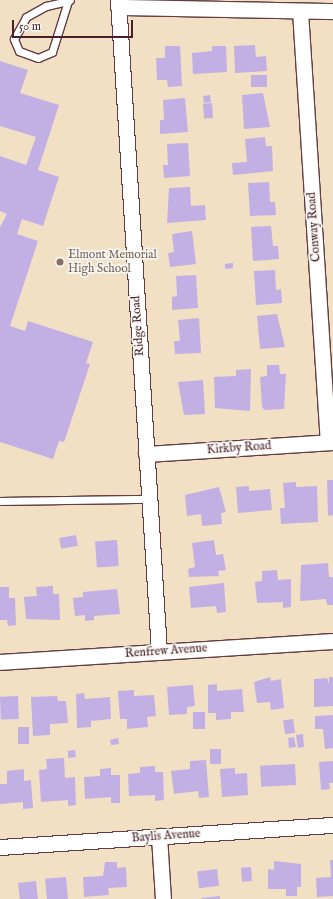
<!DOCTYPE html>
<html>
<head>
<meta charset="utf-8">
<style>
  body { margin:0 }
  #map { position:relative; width:333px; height:899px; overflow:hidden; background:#f1e0c4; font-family:"IM FELL English",serif }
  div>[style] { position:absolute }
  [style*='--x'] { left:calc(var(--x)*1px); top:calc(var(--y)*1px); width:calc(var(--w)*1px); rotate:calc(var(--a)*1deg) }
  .building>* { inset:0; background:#c2afe4; transform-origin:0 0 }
  .roads { filter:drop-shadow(1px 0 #633c42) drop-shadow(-1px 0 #633c42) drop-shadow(0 1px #633c42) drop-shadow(0 -1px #633c42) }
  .service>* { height:7px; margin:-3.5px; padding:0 3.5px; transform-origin:3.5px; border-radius:3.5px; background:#fff }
  .minor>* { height:15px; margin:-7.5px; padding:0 7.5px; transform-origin:7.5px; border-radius:7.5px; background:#fff }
  .dots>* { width:11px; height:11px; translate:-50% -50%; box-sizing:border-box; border:2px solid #f6f6f2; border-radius:50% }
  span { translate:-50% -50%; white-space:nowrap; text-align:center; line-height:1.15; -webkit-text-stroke:3.5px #f6f6f2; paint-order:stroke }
  .street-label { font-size:12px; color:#4a1f2b }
  .education-label { font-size:12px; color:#785e54 }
  .left { translate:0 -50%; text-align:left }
  .scale { position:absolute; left:12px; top:20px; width:121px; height:18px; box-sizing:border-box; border:2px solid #4a1f2b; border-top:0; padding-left:5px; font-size:12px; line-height:14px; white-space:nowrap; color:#4a1f2b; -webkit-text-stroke:3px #f6f6f2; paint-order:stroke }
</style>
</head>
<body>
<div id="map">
  <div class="building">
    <div style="clip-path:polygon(255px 45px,256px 57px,266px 56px,267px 71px,235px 73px,234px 46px)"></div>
    <div style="clip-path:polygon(165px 46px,180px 46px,182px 86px,168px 87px,167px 80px,157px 80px,156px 58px,165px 58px)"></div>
    <div style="clip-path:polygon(212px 46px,226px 46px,227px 72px,193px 74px,192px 53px,212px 51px)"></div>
    <div style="clip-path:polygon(0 61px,28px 70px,20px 93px,59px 105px,38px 170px,59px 177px,43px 226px,22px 219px,17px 234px,38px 241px,10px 326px,25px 331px,28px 321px,93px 342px,86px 363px,90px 364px,64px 442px,59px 441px,53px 459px,0 442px,0 227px,7px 214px,0 211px,0 156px,26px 165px,36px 137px,0 126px)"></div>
    <div style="left:251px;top:75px;width:16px;height:12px"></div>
    <div style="clip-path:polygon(263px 93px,270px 127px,244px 129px,242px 95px)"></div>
    <div style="left:210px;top:95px;width:7px;height:7px;rotate:82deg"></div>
    <div style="clip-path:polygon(185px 98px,188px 132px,160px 134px,160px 120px,164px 120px,163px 100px)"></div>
    <div style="left:212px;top:103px;width:15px;height:9px;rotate:86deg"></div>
    <div style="clip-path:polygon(265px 137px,266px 146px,272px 146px,273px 171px,233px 175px,232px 163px,247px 162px,245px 139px)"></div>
    <div style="clip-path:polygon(188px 143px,190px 176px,164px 178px,163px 165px,168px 165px,167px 144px)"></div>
    <div style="clip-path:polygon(269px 182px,270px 202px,275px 202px,276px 215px,250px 216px,248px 183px)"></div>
    <div style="clip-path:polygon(190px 187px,191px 206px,205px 205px,206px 220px,167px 223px,169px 188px)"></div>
    <div style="clip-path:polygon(271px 226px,273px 246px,278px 246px,279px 259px,253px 261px,251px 227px)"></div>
    <div style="clip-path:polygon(192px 231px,196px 264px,170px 267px,168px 253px,174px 252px,172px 234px)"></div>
    <div style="clip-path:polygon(233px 263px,233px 268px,225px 269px,225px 264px)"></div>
    <div style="clip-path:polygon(275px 270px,276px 290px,281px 289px,282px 303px,256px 305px,254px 271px)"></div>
    <div style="clip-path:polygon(196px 275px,198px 308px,172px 310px,172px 297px,177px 296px,176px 276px)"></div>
    <div style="clip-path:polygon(277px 314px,285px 347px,260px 349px,257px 316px)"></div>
    <div style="clip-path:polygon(199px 318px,201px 353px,175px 354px,174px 341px,180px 341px,178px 320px)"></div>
    <div style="clip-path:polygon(267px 365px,279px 365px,280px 374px,286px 374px,284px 409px,264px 410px,262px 406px,260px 377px,267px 376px)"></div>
    <div style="clip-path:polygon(251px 369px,250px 411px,215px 408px,214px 377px,236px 376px,236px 370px)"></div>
    <div style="clip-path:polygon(203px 380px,205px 414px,184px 415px,178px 382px)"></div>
    <div style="clip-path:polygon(327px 480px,333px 480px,333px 515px,328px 516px)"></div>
    <div style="clip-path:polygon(296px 482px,296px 487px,317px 486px,318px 522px,281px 524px,280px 508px,285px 508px,283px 483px)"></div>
    <div style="clip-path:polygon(249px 486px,249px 491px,270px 489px,272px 510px,238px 513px,236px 487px)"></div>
    <div style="clip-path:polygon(219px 487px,226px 512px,221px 513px,222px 524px,202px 526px,201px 514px,187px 516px,185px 495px)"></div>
    <div style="left:76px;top:535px;width:11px;height:17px;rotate:80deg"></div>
    <div style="left:117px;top:540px;width:26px;height:22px;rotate:86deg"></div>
    <div style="clip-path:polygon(214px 540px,216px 555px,223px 554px,226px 570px,218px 571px,219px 576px,189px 577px,188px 569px,195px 567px,192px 543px)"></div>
    <div style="clip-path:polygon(328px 563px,329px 577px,333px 577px,333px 605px,327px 605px,326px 599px,300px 601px,301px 565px)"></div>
    <div style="clip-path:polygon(277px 570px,278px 580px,291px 579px,291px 607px,283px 608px,283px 602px,257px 603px,255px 582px,262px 581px,262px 571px)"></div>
    <div style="clip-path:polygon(224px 583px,226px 612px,217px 613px,216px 606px,191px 608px,189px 587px)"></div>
    <div style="clip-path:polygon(53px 586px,53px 594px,59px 594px,60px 620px,26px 619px,24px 597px,37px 596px,36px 587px)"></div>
    <div style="clip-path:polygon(0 587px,9px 587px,9px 598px,15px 598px,16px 625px,8px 626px,7px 620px,0 620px)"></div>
    <div style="clip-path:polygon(117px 589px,120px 614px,94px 616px,94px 620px,85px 621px,85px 615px,75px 616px,73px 598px,83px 597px,83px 592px)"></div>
    <div style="clip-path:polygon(270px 677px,271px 681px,281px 679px,284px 708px,271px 710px,270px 702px,257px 703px,254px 682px)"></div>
    <div style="clip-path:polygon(329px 677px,333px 677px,333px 706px,314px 707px,314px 679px,327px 678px,329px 684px)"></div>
    <div style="clip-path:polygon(217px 684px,217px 691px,242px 689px,244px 712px,231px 712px,231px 719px,216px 720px,216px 713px,208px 713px,208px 685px)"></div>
    <div style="clip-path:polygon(193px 685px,195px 706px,187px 707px,187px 714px,169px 715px,167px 687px)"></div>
    <div style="clip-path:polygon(134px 690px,134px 696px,154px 695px,156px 716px,147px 717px,148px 727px,127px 729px,127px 719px,120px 719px,118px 691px)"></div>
    <div style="clip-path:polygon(84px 693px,85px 699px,110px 697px,111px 719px,91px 721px,91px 727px,77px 728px,76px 694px)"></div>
    <div style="left:18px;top:696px;width:23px;height:18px;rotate:88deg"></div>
    <div style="clip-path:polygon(57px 696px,58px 701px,66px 701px,68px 723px,50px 724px,50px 735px,33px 736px,31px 697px)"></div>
    <div style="left:193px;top:712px;width:12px;height:17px"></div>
    <div style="clip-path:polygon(333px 715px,333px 748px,325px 749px,323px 729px,315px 729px,315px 716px)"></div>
    <div style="left:293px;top:719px;width:14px;height:10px;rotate:82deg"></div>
    <div style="left:18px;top:727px;width:11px;height:17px"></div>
    <div style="clip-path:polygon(303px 734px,304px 747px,298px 748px,296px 735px)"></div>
    <div style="clip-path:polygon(294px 737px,296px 747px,289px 748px,288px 738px)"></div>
    <div style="clip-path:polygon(118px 738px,119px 744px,111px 745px,110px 740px)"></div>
    <div style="left:210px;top:749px;width:11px;height:15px"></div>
    <div style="clip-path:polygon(75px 750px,76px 757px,68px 758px,68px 751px)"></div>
    <div style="clip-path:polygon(64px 758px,65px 778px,75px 777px,76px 805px,68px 806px,68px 800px,41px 802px,39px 770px,47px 769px,46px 759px)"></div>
    <div style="clip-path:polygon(206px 760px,209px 797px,199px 798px,198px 791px,174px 794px,171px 771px,190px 769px,190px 761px)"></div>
    <div style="clip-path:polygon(333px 761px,333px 783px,329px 783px,330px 789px,321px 790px,319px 762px)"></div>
    <div style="left:295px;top:764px;width:21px;height:35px;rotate:87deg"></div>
    <div style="clip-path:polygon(155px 766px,155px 772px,163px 772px,164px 800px,155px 801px,155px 795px,129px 796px,128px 774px,140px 773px,140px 767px)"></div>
    <div style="clip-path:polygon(111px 768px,111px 775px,120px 775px,120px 803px,111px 803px,111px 797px,85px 799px,84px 777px,100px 776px,100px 769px)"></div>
    <div style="clip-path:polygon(235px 768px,235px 774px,247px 773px,248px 795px,222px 797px,220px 769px)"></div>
    <div style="clip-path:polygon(24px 769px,24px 781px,31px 780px,33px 808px,23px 809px,23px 802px,0 804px,0 784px,7px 784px,7px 771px)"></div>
    <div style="clip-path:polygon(330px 860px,333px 860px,333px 896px,317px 897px,316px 878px,331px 877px)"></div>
    <div style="clip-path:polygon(274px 861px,301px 864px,301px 887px,297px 887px,297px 896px,286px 896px,286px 889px,268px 889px,268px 869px,274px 870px)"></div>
    <div style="clip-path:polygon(105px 862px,117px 862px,117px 868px,126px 867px,127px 887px,108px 888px,109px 895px,84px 897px,83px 877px,103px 876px)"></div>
    <div style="left:251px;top:867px;width:14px;height:10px;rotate:86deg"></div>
    <div style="left:217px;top:869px;width:17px;height:20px;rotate:83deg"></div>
    <div style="left:66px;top:877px;width:22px;height:21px;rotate:85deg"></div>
    <div style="left:36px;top:881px;width:18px;height:18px;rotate:84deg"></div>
    <div style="clip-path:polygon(220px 896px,220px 899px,202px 899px,201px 898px)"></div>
  </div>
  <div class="roads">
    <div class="service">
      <div style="--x:68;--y:1;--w:53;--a:107.4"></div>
      <div style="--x:52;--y:52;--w:15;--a:157"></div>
      <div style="--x:38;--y:58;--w:20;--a:-160"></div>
      <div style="--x:19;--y:51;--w:13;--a:-113"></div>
      <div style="--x:14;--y:39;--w:25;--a:-61"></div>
      <div style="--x:26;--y:17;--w:23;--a:-29"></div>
      <div style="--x:46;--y:6;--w:23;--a:-13"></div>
      <div style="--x:68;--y:1;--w:2;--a:-27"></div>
      <div style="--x:0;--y:501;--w:149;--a:-0.8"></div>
    </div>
    <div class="minor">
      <div style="--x:118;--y:0;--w:653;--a:86.4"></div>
      <div style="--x:118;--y:7;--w:215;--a:1.1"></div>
      <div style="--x:300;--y:11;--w:432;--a:86.3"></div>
      <div style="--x:146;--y:454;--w:187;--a:-3.7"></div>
      <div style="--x:0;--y:662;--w:334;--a:-3.6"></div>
      <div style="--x:159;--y:836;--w:63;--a:86.4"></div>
      <div style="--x:0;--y:847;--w:334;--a:-3.8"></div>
    </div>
  </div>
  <div class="dots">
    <div style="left:60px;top:262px;background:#8d6e63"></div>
  </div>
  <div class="street-label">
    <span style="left:314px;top:227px;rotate:-94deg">Conway Road</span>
    <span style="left:138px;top:326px;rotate:-94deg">Ridge Road</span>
    <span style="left:239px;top:448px;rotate:-4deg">Kirkby Road</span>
    <span style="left:166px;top:651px;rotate:-4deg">Renfrew Avenue</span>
    <span style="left:166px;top:836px;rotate:-4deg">Baylis Avenue</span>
  </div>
  <div class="education-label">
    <span class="left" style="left:68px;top:262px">Elmont Memorial<br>High School</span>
  </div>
  <div class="scale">50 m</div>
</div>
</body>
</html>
